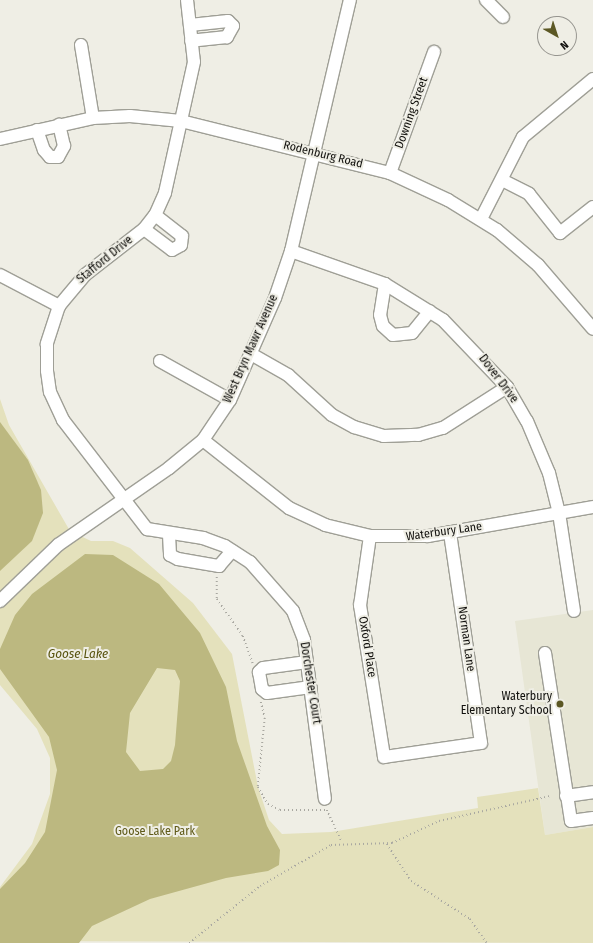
<!DOCTYPE html>
<html>
<head>
<meta charset="utf-8">
<style>
  body { margin:0 }
  #map { position:relative; width:593px; height:943px; overflow:hidden; background:#efeee5; font-family:"Fira Sans Condensed",sans-serif }
  div>[style] { position:absolute }
  [style*='--x'] { left:calc(var(--x)*1px); top:calc(var(--y)*1px); width:calc(var(--w)*1px); rotate:calc(var(--a)*1deg) }
  .built>* { inset:0; background:#e7e6d5 }
  .green>* { inset:0; background:#e4e1bc }
  .water>* { inset:0; background:#bcb880 }
  .path>* { height:1.5px; margin-top:-0.75px; transform-origin:0; background:repeating-linear-gradient(90deg,#a9a8a1 0 1px,transparent 0 4px) }
  .roads { filter:drop-shadow(1px 0 #9f9f96) drop-shadow(-1px 0 #9f9f96) drop-shadow(0 1px #9f9f96) drop-shadow(0 -1px #9f9f96) }
  .minor>* { height:12px; margin:-6px; padding:0 6px; transform-origin:6px; border-radius:6px; background:#fff }
  .dots>* { width:11px; height:11px; translate:-50% -50%; box-sizing:border-box; border:2px solid #efeee5; border-radius:50% }
  span { translate:-50% -50%; white-space:nowrap; text-align:center; line-height:1.15; -webkit-text-stroke:4px #efeee5; paint-order:stroke }
  .street-label { font-size:12px; color:#11100d }
  .poi-label { font-size:12px; color:#11100d }
  .right { translate:-100% -50%; text-align:right }
  .park-label { font-size:12px; color:#5f5918 }
  .water-label { font-size:13px; color:#58530f; font-style:italic }
  .north { position:absolute; left:537px; top:16px; width:40px; height:40px; box-sizing:border-box; background:#efeee5; border:1px solid #96958f; border-radius:50%; rotate:141deg; font-size:11px; font-weight:700; line-height:16px; text-align:center; color:#11100d }
  .north::after { content:''; display:block; margin:auto; width:14px; height:18px; background:#5c5824; clip-path:polygon(50% 0,100% 100%,50% 72%,0 100%) }
</style>
</head>
<body>
<div id="map">
  <div class="built">
    <div style="clip-path:polygon(593px 610px,593px 827px,545px 835px,515px 621px)"></div>
  </div>
  <div class="green">
    <div style="clip-path:polygon(0 399px,9px 425px,70px 531px,91px 541px,113px 541px,130px 548px,193px 603px,232px 654px,258px 787px,269px 820px,282px 834px,331px 832px,478px 808px,477px 797px,538px 788px,545px 835px,593px 827px,593px 943px,0 941px,0 887px,32px 844px,50px 794px,50px 758px,37px 729px,0 685px)"></div>
  </div>
  <div class="water">
    <div style="clip-path:polygon(0 422px,28px 460px,41px 490px,43px 513px,32px 541px,0 571px)"></div>
    <div style="clip-path:polygon(evenodd,85px 554px,113px 555px,159px 584px,200px 633px,226px 687px,237px 741px,267px 826px,280px 850px,279px 865px,268px 871px,226px 878px,150px 899px,92px 926px,79px 943px,0 943px,0 889px,25px 863px,45px 832px,57px 770px,49px 737px,0 669px,0 649px,15px 615px,32px 594px,85px 554px,157px 668px,175px 670px,180px 681px,175px 745px,171px 761px,163px 769px,140px 771px,126px 752px,130px 713px,157px 668px)"></div>
  </div>
  <div class="path">
    <div style="--x:217;--y:577;--w:22;--a:90"></div>
    <div style="--x:217;--y:599;--w:45;--a:54.9"></div>
    <div style="--x:243;--y:636;--w:29;--a:70"></div>
    <div style="--x:261;--y:702;--w:16;--a:76"></div>
    <div style="--x:265;--y:718;--w:69;--a:95.8"></div>
    <div style="--x:258;--y:787;--w:20;--a:60"></div>
    <div style="--x:268;--y:804;--w:13;--a:27"></div>
    <div style="--x:280;--y:810;--w:47;--a:0"></div>
    <div style="--x:327;--y:810;--w:35;--a:65"></div>
    <div style="--x:387;--y:844;--w:44;--a:57"></div>
    <div style="--x:411;--y:881;--w:70;--a:32.8"></div>
    <div style="--x:470;--y:919;--w:29;--a:55"></div>
    <div style="--x:189;--y:943;--w:91;--a:-38.8"></div>
    <div style="--x:260;--y:886;--w:82;--a:-30"></div>
    <div style="--x:331;--y:845;--w:61;--a:-1.9"></div>
    <div style="--x:392;--y:843;--w:52;--a:-25.1"></div>
    <div style="--x:439;--y:821;--w:114;--a:-12.7"></div>
  </div>
  <div class="roads">
    <div class="minor">
      <div style="--x:187;--y:0;--w:62;--a:83.6"></div>
      <div style="--x:194;--y:62;--w:134;--a:102.5"></div>
      <div style="--x:165;--y:193;--w:24;--a:114"></div>
      <div style="--x:155;--y:215;--w:18;--a:128"></div>
      <div style="--x:144;--y:229;--w:75;--a:142.1"></div>
      <div style="--x:85;--y:275;--w:40;--a:130"></div>
      <div style="--x:59;--y:306;--w:40;--a:108"></div>
      <div style="--x:47;--y:344;--w:27;--a:90"></div>
      <div style="--x:47;--y:371;--w:21;--a:82"></div>
      <div style="--x:50;--y:392;--w:31;--a:65"></div>
      <div style="--x:63;--y:420;--w:138;--a:52.4"></div>
      <div style="--x:147;--y:529;--w:57;--a:9.1"></div>
      <div style="--x:203;--y:538;--w:23;--a:20"></div>
      <div style="--x:225;--y:546;--w:30;--a:33"></div>
      <div style="--x:250;--y:562;--w:65;--a:48.7"></div>
      <div style="--x:293;--y:611;--w:31;--a:69"></div>
      <div style="--x:304;--y:640;--w:160;--a:82.5"></div>
      <div style="--x:486;--y:0;--w:24;--a:45"></div>
      <div style="--x:190;--y:25;--w:38;--a:-6"></div>
      <div style="--x:228;--y:21;--w:7;--a:45"></div>
      <div style="--x:233;--y:26;--w:13;--a:119"></div>
      <div style="--x:227;--y:37;--w:36;--a:174"></div>
      <div style="--x:81;--y:45;--w:74;--a:80.7"></div>
      <div style="--x:37;--y:130;--w:21;--a:71"></div>
      <div style="--x:44;--y:150;--w:9;--a:49"></div>
      <div style="--x:50;--y:157;--w:8;--a:0"></div>
      <div style="--x:58;--y:157;--w:13;--a:-61"></div>
      <div style="--x:64;--y:146;--w:22;--a:-103"></div>
      <div style="--x:0;--y:139;--w:95;--a:-12.7"></div>
      <div style="--x:93;--y:118;--w:37;--a:-3"></div>
      <div style="--x:130;--y:116;--w:51;--a:5.6"></div>
      <div style="--x:181;--y:121;--w:215;--a:14"></div>
      <div style="--x:390;--y:173;--w:64;--a:25"></div>
      <div style="--x:448;--y:200;--w:57;--a:31.5"></div>
      <div style="--x:497;--y:230;--w:54;--a:40.5"></div>
      <div style="--x:538;--y:265;--w:84;--a:49.3"></div>
      <div style="--x:390;--y:173;--w:129;--a:-70"></div>
      <div style="--x:504;--y:181;--w:28;--a:27"></div>
      <div style="--x:529;--y:194;--w:50;--a:51.5"></div>
      <div style="--x:560;--y:233;--w:42;--a:-38.2"></div>
      <div style="--x:481;--y:219;--w:92;--a:-62.9"></div>
      <div style="--x:523;--y:137;--w:91;--a:-39.6"></div>
      <div style="--x:144;--y:229;--w:35;--a:37"></div>
      <div style="--x:172;--y:250;--w:10;--a:-29"></div>
      <div style="--x:181;--y:245;--w:9;--a:-84"></div>
      <div style="--x:182;--y:236;--w:34;--a:-142"></div>
      <div style="--x:291;--y:251;--w:100;--a:19.3"></div>
      <div style="--x:385;--y:284;--w:68;--a:31.8"></div>
      <div style="--x:443;--y:320;--w:93;--a:46.3"></div>
      <div style="--x:507;--y:387;--w:39;--a:60"></div>
      <div style="--x:527;--y:421;--w:56;--a:67.1"></div>
      <div style="--x:549;--y:473;--w:41;--a:76"></div>
      <div style="--x:559;--y:513;--w:99;--a:81.3"></div>
      <div style="--x:0;--y:275;--w:67;--a:27.7"></div>
      <div style="--x:385;--y:284;--w:31;--a:99"></div>
      <div style="--x:380;--y:315;--w:11;--a:75"></div>
      <div style="--x:383;--y:326;--w:13;--a:42"></div>
      <div style="--x:393;--y:335;--w:19;--a:-6"></div>
      <div style="--x:412;--y:333;--w:28;--a:-51"></div>
      <div style="--x:251;--y:354;--w:43;--a:29.6"></div>
      <div style="--x:288;--y:375;--w:59;--a:42.3"></div>
      <div style="--x:332;--y:415;--w:25;--a:29"></div>
      <div style="--x:354;--y:427;--w:31;--a:17"></div>
      <div style="--x:384;--y:436;--w:34;--a:-2"></div>
      <div style="--x:418;--y:435;--w:26;--a:-16"></div>
      <div style="--x:443;--y:428;--w:76;--a:-32.6"></div>
      <div style="--x:160;--y:361;--w:80;--a:29.1"></div>
      <div style="--x:203;--y:440;--w:110;--a:38.3"></div>
      <div style="--x:289;--y:508;--w:40;--a:25"></div>
      <div style="--x:325;--y:525;--w:46;--a:13.7"></div>
      <div style="--x:370;--y:536;--w:58;--a:0"></div>
      <div style="--x:428;--y:536;--w:168;--a:-10"></div>
      <div style="--x:169;--y:535;--w:20;--a:87"></div>
      <div style="--x:170;--y:555;--w:9;--a:27"></div>
      <div style="--x:178;--y:559;--w:42;--a:9.7"></div>
      <div style="--x:219;--y:566;--w:20;--a:-49"></div>
      <div style="--x:370;--y:536;--w:70;--a:98.2"></div>
      <div style="--x:360;--y:605;--w:154;--a:81"></div>
      <div style="--x:384;--y:757;--w:98;--a:-8.2"></div>
      <div style="--x:481;--y:743;--w:213;--a:-98.4"></div>
      <div style="--x:0;--y:601;--w:81;--a:-44"></div>
      <div style="--x:58;--y:545;--w:135;--a:-34.7"></div>
      <div style="--x:169;--y:468;--w:44;--a:-39.5"></div>
      <div style="--x:203;--y:440;--w:48;--a:-56"></div>
      <div style="--x:230;--y:400;--w:111;--a:-66.2"></div>
      <div style="--x:275;--y:298;--w:50;--a:-71.2"></div>
      <div style="--x:291;--y:251;--w:258;--a:-76.8"></div>
      <div style="--x:545;--y:653;--w:170;--a:81.2"></div>
      <div style="--x:571;--y:821;--w:22;--a:-8"></div>
      <div style="--x:307;--y:662;--w:44;--a:172.2"></div>
      <div style="--x:263;--y:668;--w:6;--a:135"></div>
      <div style="--x:259;--y:672;--w:17;--a:80"></div>
      <div style="--x:262;--y:689;--w:6;--a:39"></div>
      <div style="--x:267;--y:693;--w:44;--a:-7.8"></div>
      <div style="--x:566;--y:796;--w:27;--a:-8"></div>
    </div>
  </div>
  <div class="dots">
    <div style="left:560px;top:704px;background:#5c5824"></div>
  </div>
  <div class="street-label">
    <span style="left:412px;top:113px;rotate:-70deg">Downing Street</span>
    <span style="left:323px;top:155px;rotate:14deg">Rodenburg Road</span>
    <span style="left:105px;top:260px;rotate:-39deg">Stafford Drive</span>
    <span style="left:251px;top:349px;rotate:-66deg">West Bryn Mawr Avenue</span>
    <span style="left:498px;top:379px;rotate:53deg">Dover Drive</span>
    <span style="left:444px;top:532px;rotate:-8deg">Waterbury Lane</span>
    <span style="left:466px;top:639px;rotate:82deg">Norman Lane</span>
    <span style="left:367px;top:647px;rotate:81deg">Oxford Place</span>
    <span style="left:310px;top:683px;rotate:81deg">Dorchester Court</span>
  </div>
  <div class="poi-label">
    <span class="right" style="left:552px;top:704px">Waterbury<br>Elementary School</span>
  </div>
  <div class="park-label">
    <span style="left:155px;top:832px">Goose Lake Park</span>
  </div>
  <div class="water-label">
    <span style="left:78px;top:654px">Goose Lake</span>
  </div>
  <div class="north">N</div>
</div>
</body>
</html>
